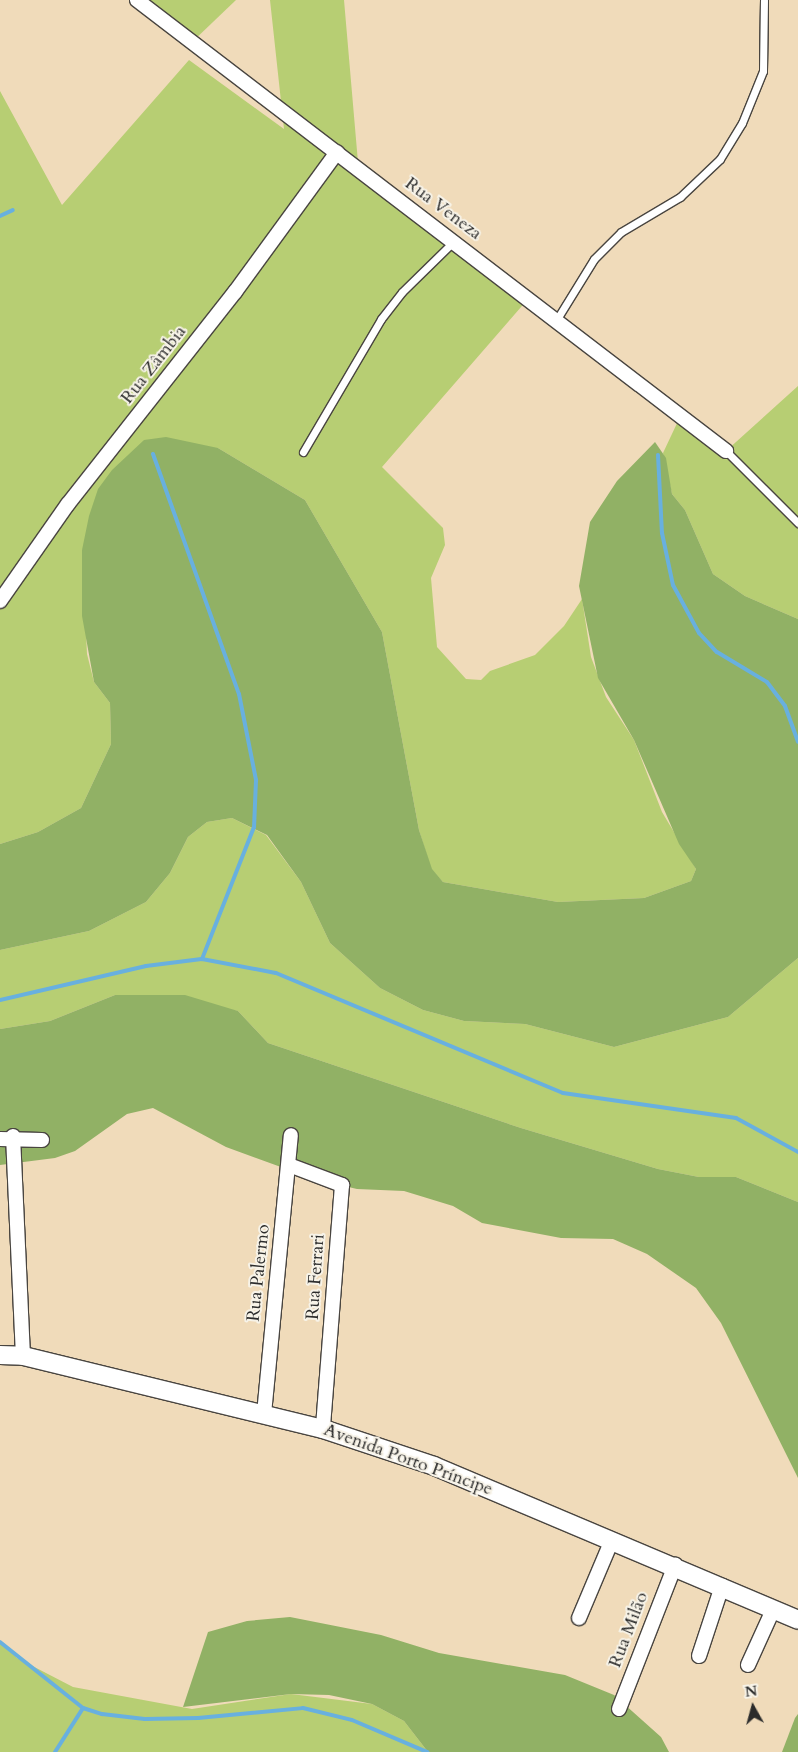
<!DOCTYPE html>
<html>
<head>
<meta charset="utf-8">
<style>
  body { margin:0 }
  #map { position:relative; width:798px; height:1752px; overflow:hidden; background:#f0dbba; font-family:Cardo,serif }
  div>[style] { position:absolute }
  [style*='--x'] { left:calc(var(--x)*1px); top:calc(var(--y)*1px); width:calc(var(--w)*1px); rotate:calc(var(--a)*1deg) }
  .green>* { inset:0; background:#b7ce73 }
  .forest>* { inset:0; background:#91b165 }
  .stream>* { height:4px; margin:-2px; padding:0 2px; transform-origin:2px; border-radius:2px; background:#68b0df }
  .roads { filter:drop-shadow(1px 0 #494540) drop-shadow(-1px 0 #494540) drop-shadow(0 1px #494540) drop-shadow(0 -1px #494540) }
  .service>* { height:7px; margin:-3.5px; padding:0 3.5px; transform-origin:3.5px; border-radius:3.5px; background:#fff }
  .minor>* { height:14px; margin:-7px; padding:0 7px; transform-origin:7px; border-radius:7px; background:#fff }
  .tertiary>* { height:18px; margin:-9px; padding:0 9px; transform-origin:9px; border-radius:9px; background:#fff }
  span { translate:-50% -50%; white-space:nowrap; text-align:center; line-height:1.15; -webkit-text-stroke:4px #f7f3e8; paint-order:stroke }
  .street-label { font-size:18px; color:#2b2b2b }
  .north { position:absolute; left:728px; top:1682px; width:50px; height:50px; -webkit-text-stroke:4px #f7f3e8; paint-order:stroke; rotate:353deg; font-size:14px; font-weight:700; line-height:20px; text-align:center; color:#2b2b2b }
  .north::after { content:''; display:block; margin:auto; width:18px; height:22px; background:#2b2b2b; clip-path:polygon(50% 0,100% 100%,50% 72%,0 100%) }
</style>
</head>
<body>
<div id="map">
  <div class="green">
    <div style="clip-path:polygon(136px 0,236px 0,190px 44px)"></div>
    <div style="clip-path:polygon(270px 0,344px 0,359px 174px,528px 299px,382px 467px,443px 528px,445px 545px,431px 578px,437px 647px,466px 679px,481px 680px,490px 671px,535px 655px,564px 626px,582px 599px,591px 657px,606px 697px,634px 740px,662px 812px,696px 869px,691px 881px,644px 898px,558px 902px,443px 882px,431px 869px,419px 830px,382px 632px,305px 500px,218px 448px,82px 550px,87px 654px,94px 682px,110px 703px,111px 744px,81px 808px,38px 832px,0 844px,0 91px,62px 205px,189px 60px,284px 129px)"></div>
    <div style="clip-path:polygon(798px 386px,798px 619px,745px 596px,713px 574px,685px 510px,672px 494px,663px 453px,679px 419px,726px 451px)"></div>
    <div style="clip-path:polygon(232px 818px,266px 835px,301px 882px,330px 943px,380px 988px,423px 1010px,464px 1021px,525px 1024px,614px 1047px,728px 1017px,798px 958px,798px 1202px,736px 1177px,699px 1177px,658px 1169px,521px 1128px,268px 1043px,238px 1011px,115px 995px,50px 1021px,0 1029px,0 950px,89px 931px,146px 902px,170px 873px,188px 837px,207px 822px)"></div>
    <div style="clip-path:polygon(0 1641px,17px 1658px,73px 1687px,192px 1709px,291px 1694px,372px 1704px,404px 1721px,428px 1752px,0 1752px)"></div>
  </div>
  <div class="forest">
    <div style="clip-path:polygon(166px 437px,218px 448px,305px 500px,382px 632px,419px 830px,432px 869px,443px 882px,558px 902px,644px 898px,691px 881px,696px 869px,679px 844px,634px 740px,598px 678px,579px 586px,590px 522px,617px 481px,655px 442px,666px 458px,672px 494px,685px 510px,713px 574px,745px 596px,798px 619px,798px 958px,728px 1017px,614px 1047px,525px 1024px,464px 1021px,423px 1010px,380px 988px,330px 943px,301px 882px,267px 835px,232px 818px,207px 822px,188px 837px,170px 873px,146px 902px,89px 931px,0 950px,0 844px,38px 832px,81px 808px,111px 744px,110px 703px,94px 682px,82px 616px,82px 550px,89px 516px,98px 489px,112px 470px,144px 440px)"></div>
    <div style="clip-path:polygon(115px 995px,185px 995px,238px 1011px,268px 1043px,521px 1128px,658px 1169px,699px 1177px,736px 1177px,798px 1202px,798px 1478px,721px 1323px,696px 1288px,647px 1254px,613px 1239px,561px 1238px,482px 1223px,453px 1206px,404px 1191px,357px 1189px,314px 1179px,226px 1147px,153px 1108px,127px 1114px,75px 1151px,55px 1158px,0 1165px,0 1029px,50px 1021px)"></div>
    <div style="clip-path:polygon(290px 1617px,381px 1635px,439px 1653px,565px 1675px,614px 1695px,661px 1737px,669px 1752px,428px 1752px,404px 1721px,372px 1704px,329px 1695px,291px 1694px,183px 1707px,208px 1632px,247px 1621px)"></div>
    <div style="clip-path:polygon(798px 1714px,798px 1752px,782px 1752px,795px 1718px)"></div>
  </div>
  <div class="stream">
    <div style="--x:0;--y:216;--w:14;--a:-25"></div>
    <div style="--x:153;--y:454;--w:255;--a:70.3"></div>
    <div style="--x:239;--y:694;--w:88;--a:78.8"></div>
    <div style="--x:256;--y:780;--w:47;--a:92.4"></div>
    <div style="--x:254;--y:827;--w:142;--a:111.5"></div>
    <div style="--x:658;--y:455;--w:78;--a:87.1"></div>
    <div style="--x:662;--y:533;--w:53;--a:78.1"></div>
    <div style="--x:673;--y:585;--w:55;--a:61.6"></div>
    <div style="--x:699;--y:633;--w:26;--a:47"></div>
    <div style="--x:717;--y:652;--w:58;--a:31"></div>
    <div style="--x:767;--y:682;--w:30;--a:53"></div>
    <div style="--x:785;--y:706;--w:38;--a:70"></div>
    <div style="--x:0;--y:1000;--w:150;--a:-13.1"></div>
    <div style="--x:146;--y:966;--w:56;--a:-7.1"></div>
    <div style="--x:202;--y:959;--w:75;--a:10.7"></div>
    <div style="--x:276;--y:973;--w:311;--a:22.7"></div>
    <div style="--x:563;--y:1093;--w:175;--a:8.2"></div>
    <div style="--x:736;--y:1118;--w:71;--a:28.7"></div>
    <div style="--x:0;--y:1642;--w:106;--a:38.5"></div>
    <div style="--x:83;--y:1708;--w:20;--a:18"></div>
    <div style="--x:102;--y:1714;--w:43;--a:6.6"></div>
    <div style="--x:145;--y:1719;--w:53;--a:-1.1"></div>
    <div style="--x:198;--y:1718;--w:105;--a:-5.4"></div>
    <div style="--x:303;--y:1708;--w:50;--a:13.8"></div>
    <div style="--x:352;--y:1720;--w:82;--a:23.1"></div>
    <div style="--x:55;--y:1752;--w:52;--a:-57.5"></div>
  </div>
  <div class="roads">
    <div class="service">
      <div style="--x:557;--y:319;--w:70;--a:-58.3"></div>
      <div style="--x:594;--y:259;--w:38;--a:-45"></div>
      <div style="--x:621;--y:232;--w:69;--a:-30.7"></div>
      <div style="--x:680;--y:197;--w:55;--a:-43.5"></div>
      <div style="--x:720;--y:159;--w:42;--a:-58.6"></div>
      <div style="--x:742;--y:123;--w:56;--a:-68"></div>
      <div style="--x:763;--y:71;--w:71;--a:-89.2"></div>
      <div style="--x:726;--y:451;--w:102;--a:45"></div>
      <div style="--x:303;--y:452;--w:154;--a:-59.6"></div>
      <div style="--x:381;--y:319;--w:34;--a:-52"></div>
      <div style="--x:402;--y:292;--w:73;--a:-44.4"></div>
    </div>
    <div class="minor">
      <div style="--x:137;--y:0;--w:742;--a:37.44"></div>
      <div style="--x:0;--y:601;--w:118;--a:-55"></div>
      <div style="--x:68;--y:504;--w:270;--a:-51.8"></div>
      <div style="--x:235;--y:292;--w:173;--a:-53.9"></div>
      <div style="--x:13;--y:1136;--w:220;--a:87.4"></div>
      <div style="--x:0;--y:1139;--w:42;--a:1.4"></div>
      <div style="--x:289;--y:1165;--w:57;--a:20.7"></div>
      <div style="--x:342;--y:1185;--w:245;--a:94.5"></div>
      <div style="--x:264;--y:1414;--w:280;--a:-84.5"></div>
      <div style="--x:579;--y:1618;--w:85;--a:-67.1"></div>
      <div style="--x:699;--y:1656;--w:74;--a:-71.8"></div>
      <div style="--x:748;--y:1665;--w:60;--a:-65.6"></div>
      <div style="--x:619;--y:1709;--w:155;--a:-68.7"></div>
    </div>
    <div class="tertiary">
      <div style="--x:0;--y:1355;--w:23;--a:2"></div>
      <div style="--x:23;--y:1356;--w:309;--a:13.7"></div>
      <div style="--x:323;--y:1429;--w:117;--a:18.4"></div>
      <div style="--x:434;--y:1466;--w:395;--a:22.9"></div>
    </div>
  </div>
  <div class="street-label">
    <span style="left:443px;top:209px;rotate:37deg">Rua Veneza</span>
    <span style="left:154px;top:365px;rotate:-52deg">Rua Zâmbia</span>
    <span style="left:259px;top:1273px;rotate:-84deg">Rua Palermo</span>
    <span style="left:316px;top:1277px;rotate:-86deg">Rua Ferrari</span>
    <span style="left:408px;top:1460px;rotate:20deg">Avenida Porto Príncipe</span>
    <span style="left:629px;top:1630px;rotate:-69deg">Rua Milão</span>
  </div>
  <div class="north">N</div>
</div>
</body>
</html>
